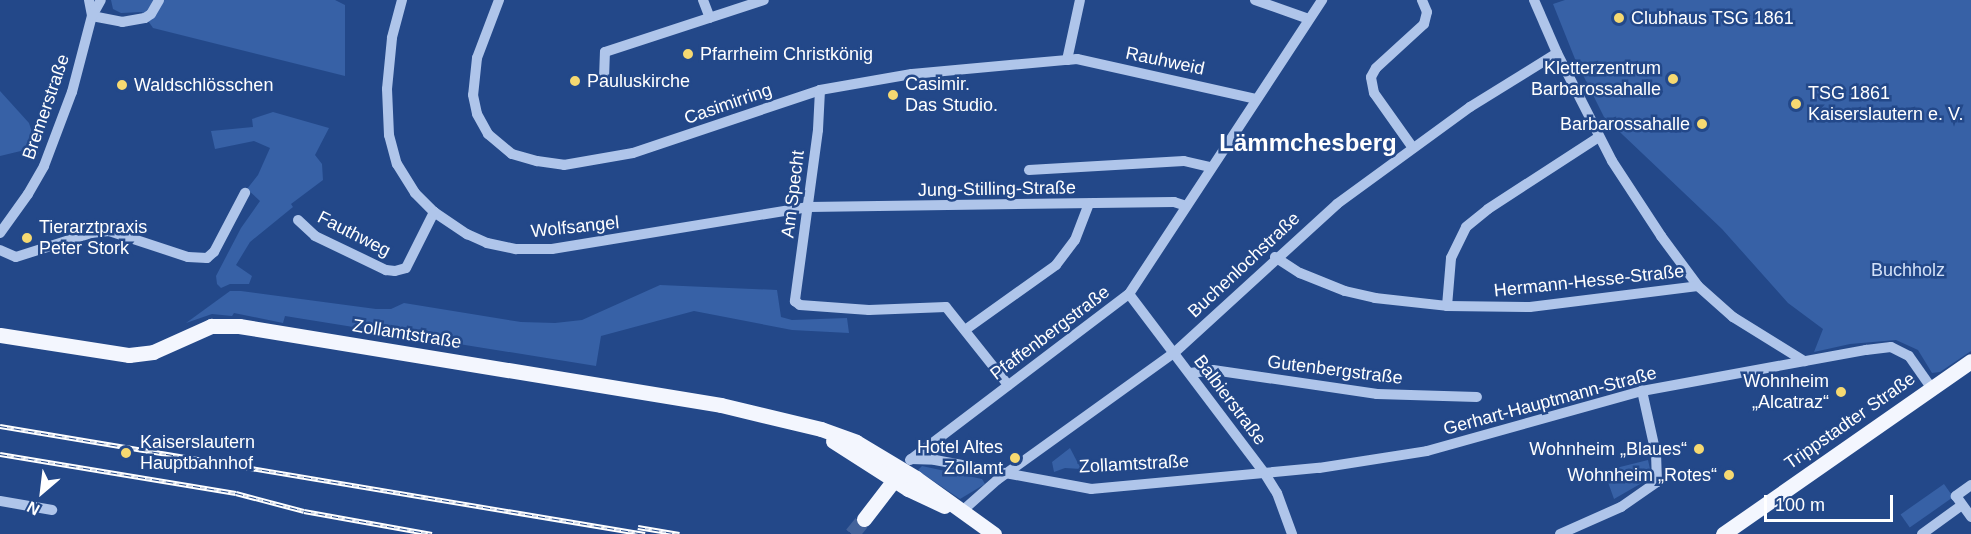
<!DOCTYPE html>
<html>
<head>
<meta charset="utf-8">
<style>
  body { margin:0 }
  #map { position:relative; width:1971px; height:534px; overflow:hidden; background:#234889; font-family:Helvetica,sans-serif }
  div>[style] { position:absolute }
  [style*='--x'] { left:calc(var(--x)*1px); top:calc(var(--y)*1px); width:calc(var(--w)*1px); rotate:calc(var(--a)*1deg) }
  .green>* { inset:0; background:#3761a6; transform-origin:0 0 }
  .major-tunnel>* { height:15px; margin-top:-7.5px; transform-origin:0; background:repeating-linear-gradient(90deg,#44639b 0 15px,transparent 0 23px) }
  .minor>* { height:10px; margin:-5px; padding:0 5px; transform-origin:5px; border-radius:5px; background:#afc5ea }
  .major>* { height:15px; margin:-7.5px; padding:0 7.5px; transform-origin:7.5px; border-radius:7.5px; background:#f3f6fe }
  .rail>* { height:4.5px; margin-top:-2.25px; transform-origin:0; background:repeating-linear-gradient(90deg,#234889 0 7px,#fff 0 14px); box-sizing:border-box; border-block:2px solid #fff }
  .dots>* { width:16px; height:16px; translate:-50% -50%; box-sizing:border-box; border:3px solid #234889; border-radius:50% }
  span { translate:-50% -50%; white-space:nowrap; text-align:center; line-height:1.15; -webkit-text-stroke:5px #234889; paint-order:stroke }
  .poi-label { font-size:18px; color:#fff }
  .left { translate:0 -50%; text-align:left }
  .right { translate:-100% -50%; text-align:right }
  .street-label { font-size:18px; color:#fff }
  .park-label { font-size:18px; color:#d3e1f8 }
  .district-label { font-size:24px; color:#fff; font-weight:700 }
  .north { position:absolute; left:12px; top:462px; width:60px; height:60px; -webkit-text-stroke:4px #234889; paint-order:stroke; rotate:208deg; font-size:16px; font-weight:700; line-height:24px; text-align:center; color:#fff }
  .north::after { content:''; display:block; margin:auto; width:21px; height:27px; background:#fff; clip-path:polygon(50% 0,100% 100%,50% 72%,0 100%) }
  .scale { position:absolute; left:1764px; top:495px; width:129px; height:27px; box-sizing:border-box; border:3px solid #fff; border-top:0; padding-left:8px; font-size:18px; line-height:21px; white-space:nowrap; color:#fff; -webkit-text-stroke:4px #234889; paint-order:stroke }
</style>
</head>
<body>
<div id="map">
  <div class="green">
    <div style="clip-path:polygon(111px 0,335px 0,345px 5px,345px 76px,153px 28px,142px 12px,121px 13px,113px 9px)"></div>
    <div style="clip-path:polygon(1565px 0,1971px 0,1971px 351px,1940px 372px,1932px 373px,1918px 350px,1896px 340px,1850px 344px,1814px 352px,1823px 329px,1788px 303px,1722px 229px,1604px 117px,1575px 59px,1553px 4px)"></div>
    <div style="clip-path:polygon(0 91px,29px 123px,39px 154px,25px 150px,0 156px)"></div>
    <div style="clip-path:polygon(273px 112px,329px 128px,315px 155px,322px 164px,323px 180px,291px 204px,293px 207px,250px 242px,236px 265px,252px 276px,249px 284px,230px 284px,221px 288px,217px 284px,216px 276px,241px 228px,260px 201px,247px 189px,258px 175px,270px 148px,254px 141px,215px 149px,211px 131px,253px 127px,252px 119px)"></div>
    <div style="clip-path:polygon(660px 285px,777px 290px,781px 317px,792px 320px,847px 318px,849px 333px,792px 330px,694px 311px,601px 336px,596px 366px,285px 316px,283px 323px,234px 313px,232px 316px,212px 314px,186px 323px,230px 291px,241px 291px,376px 309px,391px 309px,404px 303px,521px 322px,555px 323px,582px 320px)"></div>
    <div style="clip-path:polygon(1070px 448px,1081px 469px,1065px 468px,1054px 472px,1052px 462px)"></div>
    <div style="clip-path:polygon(1648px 460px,1650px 469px,1644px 472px,1647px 480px,1614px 499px,1604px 471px)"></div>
    <div style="clip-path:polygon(922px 466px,982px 479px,985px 484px,960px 499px,920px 472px,918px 470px)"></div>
    <div style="left:1944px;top:484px;width:16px;height:53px;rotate:55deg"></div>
  </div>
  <div class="major-tunnel">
    <div style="--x:852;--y:534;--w:19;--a:-51"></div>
  </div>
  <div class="minor">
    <div style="--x:89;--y:0;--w:16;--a:79"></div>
    <div style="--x:402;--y:0;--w:39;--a:105"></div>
    <div style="--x:392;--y:38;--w:51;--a:95.6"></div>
    <div style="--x:387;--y:89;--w:46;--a:87.5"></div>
    <div style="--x:389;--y:135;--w:30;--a:75"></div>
    <div style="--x:397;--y:164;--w:34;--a:58"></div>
    <div style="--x:415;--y:193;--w:27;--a:45"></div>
    <div style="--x:434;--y:212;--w:40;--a:34"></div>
    <div style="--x:467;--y:234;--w:22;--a:24"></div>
    <div style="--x:487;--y:243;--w:30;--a:12"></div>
    <div style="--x:516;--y:249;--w:36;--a:0"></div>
    <div style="--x:552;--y:249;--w:260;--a:-9.3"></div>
    <div style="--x:809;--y:207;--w:365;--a:-0.8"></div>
    <div style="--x:1174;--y:202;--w:13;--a:18"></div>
    <div style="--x:499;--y:0;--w:62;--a:110.8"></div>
    <div style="--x:477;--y:58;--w:37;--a:96"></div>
    <div style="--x:473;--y:95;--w:19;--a:78"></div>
    <div style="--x:477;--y:114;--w:23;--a:61"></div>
    <div style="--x:488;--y:134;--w:31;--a:40"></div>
    <div style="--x:512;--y:154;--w:26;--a:16"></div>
    <div style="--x:537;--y:161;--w:27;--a:8"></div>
    <div style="--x:564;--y:165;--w:70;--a:-9.9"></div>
    <div style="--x:633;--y:153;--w:197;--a:-18.6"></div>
    <div style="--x:820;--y:90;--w:93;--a:-9.9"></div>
    <div style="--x:912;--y:74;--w:156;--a:-5.2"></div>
    <div style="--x:1067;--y:60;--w:61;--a:-77.8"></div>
    <div style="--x:703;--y:0;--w:19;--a:69"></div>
    <div style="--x:1255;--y:0;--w:57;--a:19.4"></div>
    <div style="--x:1534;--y:0;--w:58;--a:66.5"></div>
    <div style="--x:1557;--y:53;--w:121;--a:63"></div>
    <div style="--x:1612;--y:161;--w:90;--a:56.8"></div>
    <div style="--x:1661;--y:236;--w:62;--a:53.5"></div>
    <div style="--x:1698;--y:286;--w:47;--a:41.5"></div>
    <div style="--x:1733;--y:317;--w:84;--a:31.8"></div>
    <div style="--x:92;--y:16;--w:31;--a:11"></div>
    <div style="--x:122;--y:22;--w:23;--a:-10"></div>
    <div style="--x:145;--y:18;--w:7;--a:-34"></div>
    <div style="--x:151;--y:14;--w:16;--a:-60"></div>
    <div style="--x:1067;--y:60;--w:10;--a:-6"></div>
    <div style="--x:1077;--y:59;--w:183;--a:12.6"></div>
    <div style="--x:604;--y:79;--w:27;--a:-88"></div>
    <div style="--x:605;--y:52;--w:167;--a:-18.1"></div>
    <div style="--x:820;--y:90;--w:40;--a:92.9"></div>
    <div style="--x:818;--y:130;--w:173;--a:97.7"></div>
    <div style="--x:795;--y:301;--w:6;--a:39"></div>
    <div style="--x:800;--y:305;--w:69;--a:4.1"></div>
    <div style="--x:869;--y:310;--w:77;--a:-2.2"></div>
    <div style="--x:946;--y:307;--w:100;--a:51.5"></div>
    <div style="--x:1413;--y:148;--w:67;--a:-125.3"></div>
    <div style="--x:1374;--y:93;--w:16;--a:-101"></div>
    <div style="--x:1371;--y:77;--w:10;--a:-61"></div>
    <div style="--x:1376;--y:68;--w:65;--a:-42.5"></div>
    <div style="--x:1424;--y:24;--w:12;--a:-76"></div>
    <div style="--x:1427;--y:12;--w:13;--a:-113"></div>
    <div style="--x:1029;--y:170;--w:155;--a:-3.3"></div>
    <div style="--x:1184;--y:161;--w:27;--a:13"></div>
    <div style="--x:298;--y:220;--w:23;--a:43"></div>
    <div style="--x:315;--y:236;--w:79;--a:25.6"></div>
    <div style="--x:386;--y:270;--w:9;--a:6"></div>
    <div style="--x:395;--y:271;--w:11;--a:-15"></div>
    <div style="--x:406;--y:268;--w:63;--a:-63.4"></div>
    <div style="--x:0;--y:233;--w:48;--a:-54.3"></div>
    <div style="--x:28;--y:194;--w:32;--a:-60"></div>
    <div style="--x:44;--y:166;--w:79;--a:-69.3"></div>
    <div style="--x:72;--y:92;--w:79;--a:-75.3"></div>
    <div style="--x:92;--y:16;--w:18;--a:-61"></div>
    <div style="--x:0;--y:250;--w:17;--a:24"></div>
    <div style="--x:16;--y:257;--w:79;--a:-17.7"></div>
    <div style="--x:91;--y:233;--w:18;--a:-6"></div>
    <div style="--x:109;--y:231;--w:83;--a:18.2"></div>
    <div style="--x:188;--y:257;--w:19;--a:3"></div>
    <div style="--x:207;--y:258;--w:9;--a:-41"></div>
    <div style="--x:214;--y:252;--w:67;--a:-62.3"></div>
    <div style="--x:1275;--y:257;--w:30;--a:33"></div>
    <div style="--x:1300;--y:273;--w:48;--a:21.8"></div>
    <div style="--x:1345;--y:291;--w:31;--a:13"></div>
    <div style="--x:1375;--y:298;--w:72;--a:6.3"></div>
    <div style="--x:1447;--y:306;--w:83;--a:0.7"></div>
    <div style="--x:1530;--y:307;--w:169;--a:-7.1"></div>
    <div style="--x:1129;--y:294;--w:226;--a:52.9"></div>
    <div style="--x:1265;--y:474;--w:22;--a:58"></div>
    <div style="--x:1277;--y:493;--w:44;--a:69.9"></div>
    <div style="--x:1447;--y:306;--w:48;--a:-85.2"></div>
    <div style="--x:1451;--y:258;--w:34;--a:-64"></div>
    <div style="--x:1466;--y:227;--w:28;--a:-39"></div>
    <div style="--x:1488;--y:209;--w:132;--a:-33"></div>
    <div style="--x:965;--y:330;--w:112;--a:-35.5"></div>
    <div style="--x:1056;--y:265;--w:31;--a:-53"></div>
    <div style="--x:1075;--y:240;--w:39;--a:-69"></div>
    <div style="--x:1190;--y:373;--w:23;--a:-7"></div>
    <div style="--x:1213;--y:370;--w:166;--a:8.3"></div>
    <div style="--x:1377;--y:394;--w:100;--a:1.7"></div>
    <div style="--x:911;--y:459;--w:24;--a:2"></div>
    <div style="--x:935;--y:460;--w:159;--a:10.5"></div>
    <div style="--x:1091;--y:489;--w:229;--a:-5.3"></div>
    <div style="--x:1319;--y:468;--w:109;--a:-8.9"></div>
    <div style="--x:1427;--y:451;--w:223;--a:-15.6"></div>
    <div style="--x:1642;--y:391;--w:228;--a:-10.4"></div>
    <div style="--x:1866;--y:350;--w:25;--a:-7"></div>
    <div style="--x:1891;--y:347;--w:20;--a:27"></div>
    <div style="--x:1909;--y:356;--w:39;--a:55"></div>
    <div style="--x:910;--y:460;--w:275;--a:-37.2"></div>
    <div style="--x:1129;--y:294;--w:352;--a:-56.7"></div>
    <div style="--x:1971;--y:485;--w:19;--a:144"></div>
    <div style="--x:1956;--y:496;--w:26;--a:54"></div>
    <div style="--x:0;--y:501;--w:53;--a:9.8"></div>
    <div style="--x:961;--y:512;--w:48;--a:-41.6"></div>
    <div style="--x:997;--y:480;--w:218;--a:-35.7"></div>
    <div style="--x:1174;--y:353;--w:221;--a:-42.4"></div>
    <div style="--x:1337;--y:204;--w:165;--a:-36.1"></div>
    <div style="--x:1470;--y:107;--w:102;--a:-31.8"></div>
    <div style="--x:1560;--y:534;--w:67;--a:-23.9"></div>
    <div style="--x:1621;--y:507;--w:44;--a:-34.8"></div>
    <div style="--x:1657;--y:482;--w:28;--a:-92"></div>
    <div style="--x:1656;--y:454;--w:65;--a:-102.5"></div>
    <div style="--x:1922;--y:534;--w:49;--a:-35.9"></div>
  </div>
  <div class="major">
    <div style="--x:0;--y:335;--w:131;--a:8.8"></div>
    <div style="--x:129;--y:355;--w:24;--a:-7"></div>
    <div style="--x:153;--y:352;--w:64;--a:-24.1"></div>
    <div style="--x:211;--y:326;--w:28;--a:0"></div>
    <div style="--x:239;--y:326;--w:488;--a:9.3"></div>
    <div style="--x:721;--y:405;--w:103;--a:13.5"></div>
    <div style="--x:821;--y:429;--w:37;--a:20"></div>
    <div style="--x:856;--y:442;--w:70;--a:31"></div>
    <div style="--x:916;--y:478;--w:96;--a:35.7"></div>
    <div style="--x:833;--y:441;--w:89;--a:32.6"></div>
    <div style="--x:908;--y:489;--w:40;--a:25"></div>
    <div style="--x:864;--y:519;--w:59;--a:-52.5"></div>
    <div style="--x:1723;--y:534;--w:302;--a:-34.9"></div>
  </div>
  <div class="rail">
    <div style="--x:0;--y:426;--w:654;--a:9.51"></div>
    <div style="--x:0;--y:454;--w:239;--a:9.4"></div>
    <div style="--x:236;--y:493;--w:70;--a:14.8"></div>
    <div style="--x:304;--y:511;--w:130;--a:10.2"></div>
    <div style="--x:638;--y:527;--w:42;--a:9.7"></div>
  </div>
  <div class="dots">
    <div style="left:1619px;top:18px;background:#f6d971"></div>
    <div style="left:688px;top:54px;background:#f6d971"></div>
    <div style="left:1673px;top:79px;background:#f6d971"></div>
    <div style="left:575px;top:81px;background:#f6d971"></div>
    <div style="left:122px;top:85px;background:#f6d971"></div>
    <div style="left:893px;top:95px;background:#f6d971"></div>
    <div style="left:1796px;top:104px;background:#f6d971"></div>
    <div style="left:1702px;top:124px;background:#f6d971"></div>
    <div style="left:27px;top:238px;background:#f6d971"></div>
    <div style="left:1841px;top:392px;background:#f6d971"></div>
    <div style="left:1699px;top:449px;background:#f6d971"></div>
    <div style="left:126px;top:453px;background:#f6d971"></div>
    <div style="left:1015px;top:458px;background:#f6d971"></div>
    <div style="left:1729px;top:475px;background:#f6d971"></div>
  </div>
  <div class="poi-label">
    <span class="left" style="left:1631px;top:18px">Clubhaus TSG 1861</span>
    <span class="left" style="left:700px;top:54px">Pfarrheim Christkönig</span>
    <span class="right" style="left:1661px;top:79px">Kletterzentrum<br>Barbarossahalle</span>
    <span class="left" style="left:587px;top:81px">Pauluskirche</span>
    <span class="left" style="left:134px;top:85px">Waldschlösschen</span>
    <span class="left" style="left:905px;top:95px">Casimir.<br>Das Studio.</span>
    <span class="left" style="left:1808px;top:104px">TSG 1861<br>Kaiserslautern e. V.</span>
    <span class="right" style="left:1690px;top:124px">Barbarossahalle</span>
    <span class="left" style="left:39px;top:238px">Tierarztpraxis<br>Peter Stork</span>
    <span class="right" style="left:1829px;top:392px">Wohnheim<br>„Alcatraz“</span>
    <span class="left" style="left:140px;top:453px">Kaiserslautern<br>Hauptbahnhof</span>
    <span class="right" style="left:1003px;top:458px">Hotel Altes<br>Zollamt</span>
    <span class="right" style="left:1687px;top:449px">Wohnheim „Blaues“</span>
    <span class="right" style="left:1717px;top:475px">Wohnheim „Rotes“</span>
  </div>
  <div class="street-label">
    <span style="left:1165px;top:61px;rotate:12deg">Rauhweid</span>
    <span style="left:728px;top:104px;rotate:-19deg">Casimirring</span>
    <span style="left:46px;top:107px;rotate:-71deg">Bremerstraße</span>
    <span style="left:997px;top:189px;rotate:-1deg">Jung-Stilling-Straße</span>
    <span style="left:793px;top:194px;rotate:-83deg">Am Specht</span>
    <span style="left:575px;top:227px;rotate:-6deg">Wolfsangel</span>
    <span style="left:354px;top:234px;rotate:27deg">Fauthweg</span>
    <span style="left:1244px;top:265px;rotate:-43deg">Buchenlochstraße</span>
    <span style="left:1589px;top:281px;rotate:-6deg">Hermann-Hesse-Straße</span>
    <span style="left:1050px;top:333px;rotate:-37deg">Pfaffenbergstraße</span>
    <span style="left:407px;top:334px;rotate:9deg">Zollamtstraße</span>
    <span style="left:1335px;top:370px;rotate:7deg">Gutenbergstraße</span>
    <span style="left:1230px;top:400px;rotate:53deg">Balbierstraße</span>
    <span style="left:1550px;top:401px;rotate:-15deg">Gerhart-Hauptmann-Straße</span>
    <span style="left:1850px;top:421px;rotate:-35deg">Trippstadter Straße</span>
    <span style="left:1134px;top:464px;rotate:-3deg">Zollamtstraße</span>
  </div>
  <div class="park-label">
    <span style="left:1908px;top:270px">Buchholz</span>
  </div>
  <div class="district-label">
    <span style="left:1308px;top:143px">Lämmchesberg</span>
  </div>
  <div class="north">N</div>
  <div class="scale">100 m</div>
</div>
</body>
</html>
